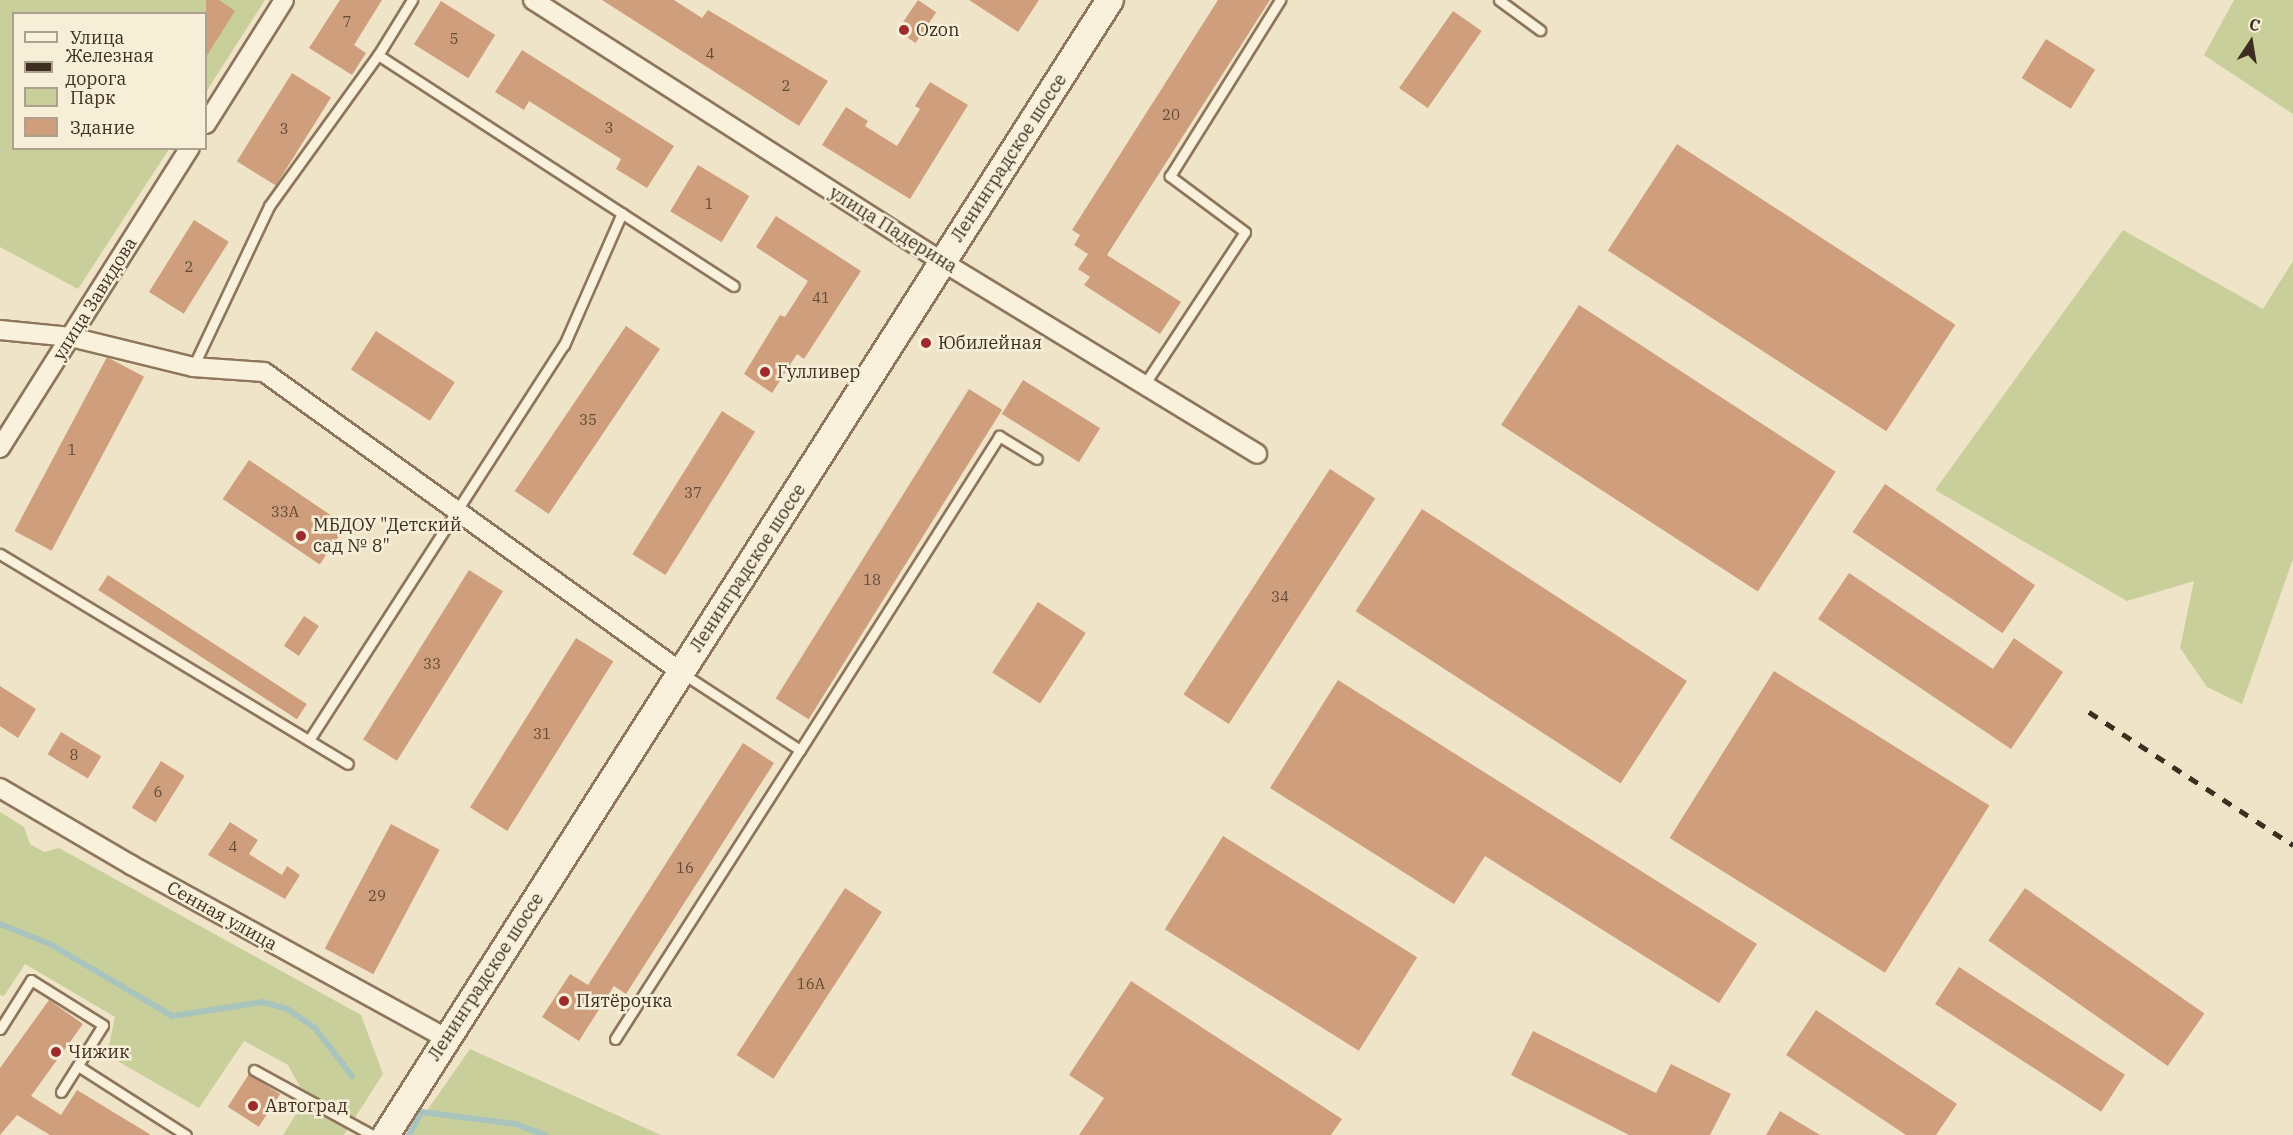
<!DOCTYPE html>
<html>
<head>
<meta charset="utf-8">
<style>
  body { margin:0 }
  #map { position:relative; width:2293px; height:1135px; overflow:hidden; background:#f0e4c8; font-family:"IBM Plex Serif",serif }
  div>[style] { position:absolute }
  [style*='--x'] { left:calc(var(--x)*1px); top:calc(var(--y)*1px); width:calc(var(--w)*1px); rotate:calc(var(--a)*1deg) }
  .green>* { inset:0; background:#c9cf9b }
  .stream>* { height:6px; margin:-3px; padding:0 3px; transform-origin:3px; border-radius:3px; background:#a9c4bc }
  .building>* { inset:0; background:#cf9f7d; transform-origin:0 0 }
  .roads { filter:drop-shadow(2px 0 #8d765c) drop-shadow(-2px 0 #8d765c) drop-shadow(0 2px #8d765c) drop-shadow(0 -2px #8d765c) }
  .lane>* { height:9px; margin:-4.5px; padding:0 4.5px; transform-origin:4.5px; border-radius:4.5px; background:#faf1dc }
  .street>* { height:18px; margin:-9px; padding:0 9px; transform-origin:9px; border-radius:9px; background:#faf1dc }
  .secondary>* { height:26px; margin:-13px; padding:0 13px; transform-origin:13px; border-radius:13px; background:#faf1dc }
  .rail>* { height:4.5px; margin-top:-2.25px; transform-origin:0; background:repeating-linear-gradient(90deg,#3d2e20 0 10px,transparent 0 20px) }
  .dots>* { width:16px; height:16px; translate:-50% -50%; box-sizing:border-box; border:3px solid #f7eed8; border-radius:50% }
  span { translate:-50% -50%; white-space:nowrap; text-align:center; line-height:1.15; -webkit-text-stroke:5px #f7eed8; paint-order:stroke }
  .number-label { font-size:15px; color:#624a37 }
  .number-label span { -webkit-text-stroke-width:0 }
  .poi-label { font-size:18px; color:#3d2e20 }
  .left { translate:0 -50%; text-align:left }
  .street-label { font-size:18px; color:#3d2e20 }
  .legend { position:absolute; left:12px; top:12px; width:195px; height:138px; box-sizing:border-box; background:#f7eed8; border:2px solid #ada18e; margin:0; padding:8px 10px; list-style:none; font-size:18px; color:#3d2e20 }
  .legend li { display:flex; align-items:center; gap:12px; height:30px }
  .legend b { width:30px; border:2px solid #ada18e }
  .north { position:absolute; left:2221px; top:12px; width:60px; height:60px; -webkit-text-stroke:4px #f7eed8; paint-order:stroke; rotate:12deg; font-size:16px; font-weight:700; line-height:24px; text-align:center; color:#3d2e20 }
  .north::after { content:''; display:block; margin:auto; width:21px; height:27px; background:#3d2e20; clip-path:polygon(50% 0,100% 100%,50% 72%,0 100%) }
</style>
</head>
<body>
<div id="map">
  <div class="green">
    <div style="clip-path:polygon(0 0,265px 0,206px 92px,206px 14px,14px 14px,14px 148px,169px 149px,78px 289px,0 247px)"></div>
    <div style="clip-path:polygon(2234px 0,2293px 0,2293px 114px,2204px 55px)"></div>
    <div style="clip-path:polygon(2123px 230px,2263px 309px,2293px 261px,2293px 559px,2242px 704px,2207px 687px,2180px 648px,2194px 581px,2127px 601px,1935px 490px)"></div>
    <div style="clip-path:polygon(0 812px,24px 827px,30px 844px,44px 852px,59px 848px,361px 1015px,383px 1074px,344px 1135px,283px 1135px,306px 1098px,288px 1065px,244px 1041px,199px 1108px,107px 1055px,115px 1017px,25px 964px,4px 996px,0 995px)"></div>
    <div style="clip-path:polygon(470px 1049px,661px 1135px,410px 1135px)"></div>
  </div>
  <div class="stream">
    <div style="--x:0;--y:924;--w:54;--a:21.8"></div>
    <div style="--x:50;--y:944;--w:142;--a:30.5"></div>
    <div style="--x:172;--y:1016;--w:92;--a:-8.7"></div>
    <div style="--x:263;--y:1002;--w:25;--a:16"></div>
    <div style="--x:287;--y:1009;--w:32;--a:34"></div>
    <div style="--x:314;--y:1027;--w:62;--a:52.2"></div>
    <div style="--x:409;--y:1135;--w:26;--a:-61"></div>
    <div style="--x:422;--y:1112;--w:95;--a:7.3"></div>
    <div style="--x:516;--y:1124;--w:31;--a:21"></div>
  </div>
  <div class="building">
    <div style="clip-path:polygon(206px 0,219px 0,235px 11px,206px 57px)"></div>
    <div style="clip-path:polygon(340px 0,382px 0,354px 45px,366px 53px,352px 75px,309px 48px)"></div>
    <div style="clip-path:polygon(602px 0,674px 0,702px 18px,708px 10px,828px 81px,799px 126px)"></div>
    <div style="left:918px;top:0;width:22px;height:37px;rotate:34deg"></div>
    <div style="clip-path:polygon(969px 0,1039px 0,1018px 32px)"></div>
    <div style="clip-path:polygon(1218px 0,1270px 0,1107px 255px,1181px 302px,1160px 334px,1084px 285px,1090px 277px,1078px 269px,1088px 254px,1074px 245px,1080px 235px,1072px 230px)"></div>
    <div style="left:441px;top:1px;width:64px;height:51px;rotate:32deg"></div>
    <div style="left:1453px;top:11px;width:35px;height:94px;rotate:35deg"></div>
    <div style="left:2046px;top:39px;width:58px;height:46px;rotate:32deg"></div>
    <div style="clip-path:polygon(522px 50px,674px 146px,647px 188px,616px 169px,621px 159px,529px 101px,524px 110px,495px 92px)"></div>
    <div style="left:292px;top:73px;width:46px;height:104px;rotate:32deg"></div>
    <div style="clip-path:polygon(930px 82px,968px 105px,910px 199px,822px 145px,846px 107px,868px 121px,865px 126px,897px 146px,920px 109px,915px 106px)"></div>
    <div style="left:1677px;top:144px;width:332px;height:127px;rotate:33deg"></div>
    <div style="left:698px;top:165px;width:60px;height:54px;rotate:31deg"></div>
    <div style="clip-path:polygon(776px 216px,861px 271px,804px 359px,797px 354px,772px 393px,744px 374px,780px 315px,785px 317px,808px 281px,756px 247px)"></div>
    <div style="left:194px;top:220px;width:41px;height:85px;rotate:32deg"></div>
    <div style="left:1579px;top:305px;width:306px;height:143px;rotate:33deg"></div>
    <div style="left:626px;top:326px;width:41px;height:199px;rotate:34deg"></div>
    <div style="left:376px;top:331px;width:94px;height:46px;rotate:33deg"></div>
    <div style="left:107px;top:357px;width:42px;height:197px;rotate:28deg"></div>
    <div style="left:1023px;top:380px;width:91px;height:40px;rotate:32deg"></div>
    <div style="left:969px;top:389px;width:39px;height:365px;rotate:32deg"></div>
    <div style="left:722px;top:411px;width:39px;height:169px;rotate:32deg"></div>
    <div style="left:249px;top:460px;width:117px;height:47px;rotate:34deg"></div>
    <div style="left:1330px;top:469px;width:54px;height:269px;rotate:33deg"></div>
    <div style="left:1885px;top:484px;width:181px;height:58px;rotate:34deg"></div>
    <div style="left:1422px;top:509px;width:316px;height:122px;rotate:33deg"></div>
    <div style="left:469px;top:570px;width:40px;height:200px;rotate:32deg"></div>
    <div style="clip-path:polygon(1849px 573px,1993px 669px,2014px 638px,2063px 672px,2011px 749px,1818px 619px)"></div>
    <div style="left:108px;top:575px;width:237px;height:18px;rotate:33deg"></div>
    <div style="left:1038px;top:602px;width:57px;height:84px;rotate:33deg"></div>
    <div style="left:304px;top:616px;width:18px;height:36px;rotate:34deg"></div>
    <div style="left:576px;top:638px;width:44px;height:200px;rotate:32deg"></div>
    <div style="left:1774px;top:671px;width:254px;height:197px;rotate:32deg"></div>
    <div style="clip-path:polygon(1338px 680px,1757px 944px,1719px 1003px,1485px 856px,1454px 904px,1270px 788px)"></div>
    <div style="clip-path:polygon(0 686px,36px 709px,18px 738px,0 726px)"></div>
    <div style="left:61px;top:732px;width:47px;height:26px;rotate:31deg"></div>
    <div style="clip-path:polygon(743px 743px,774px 763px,626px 994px,614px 986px,579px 1041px,542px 1017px,570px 974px,588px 985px)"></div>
    <div style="left:161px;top:761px;width:28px;height:55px;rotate:32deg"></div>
    <div style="clip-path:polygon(230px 822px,258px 840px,249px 854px,282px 875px,287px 866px,300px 875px,285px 899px,208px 855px)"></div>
    <div style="left:391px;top:824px;width:55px;height:141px;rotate:28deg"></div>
    <div style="left:1223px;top:836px;width:229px;height:110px;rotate:32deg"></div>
    <div style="left:845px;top:888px;width:44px;height:199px;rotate:33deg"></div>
    <div style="left:2025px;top:888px;width:219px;height:64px;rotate:35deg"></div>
    <div style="left:1959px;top:967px;width:198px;height:44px;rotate:33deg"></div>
    <div style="clip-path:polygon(1131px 981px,1342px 1119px,1331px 1135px,1079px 1135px,1104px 1098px,1069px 1075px)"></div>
    <div style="clip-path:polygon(49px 1000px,83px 1024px,31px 1096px,61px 1115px,77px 1090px,151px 1135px,50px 1135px,17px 1115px,0 1135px,0 1068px)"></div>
    <div style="clip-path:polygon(1816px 1010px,1957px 1104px,1936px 1135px,1906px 1135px,1786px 1055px)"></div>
    <div style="clip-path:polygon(1533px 1031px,1656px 1093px,1671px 1064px,1731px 1094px,1710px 1135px,1629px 1135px,1511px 1075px)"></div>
    <div style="left:249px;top:1074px;width:37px;height:39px;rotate:33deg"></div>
    <div style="clip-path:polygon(1780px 1111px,1820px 1135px,1766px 1135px)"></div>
  </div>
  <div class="roads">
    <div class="lane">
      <div style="--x:1499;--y:0;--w:51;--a:36.2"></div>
      <div style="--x:378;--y:55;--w:424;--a:33"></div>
      <div style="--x:193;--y:367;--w:178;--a:-64.7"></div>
      <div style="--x:269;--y:206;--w:186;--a:-54.2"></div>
      <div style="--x:378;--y:55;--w:65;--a:-58.3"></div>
      <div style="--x:1144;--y:385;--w:183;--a:-56.6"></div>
      <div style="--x:1245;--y:232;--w:94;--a:-143.3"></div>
      <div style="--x:1170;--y:176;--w:208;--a:-58"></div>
      <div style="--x:0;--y:554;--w:406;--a:31.1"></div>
      <div style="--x:309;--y:740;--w:470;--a:-57.2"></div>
      <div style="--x:564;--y:345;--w:144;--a:-66.3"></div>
      <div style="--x:800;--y:750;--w:372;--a:-57.6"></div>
      <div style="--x:999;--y:436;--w:44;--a:31.2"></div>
      <div style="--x:0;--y:1029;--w:58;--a:-57.7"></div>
      <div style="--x:31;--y:980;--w:85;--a:32"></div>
      <div style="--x:103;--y:1025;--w:79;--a:122.1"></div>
      <div style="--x:615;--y:1039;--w:343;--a:-57.4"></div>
      <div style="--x:800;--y:750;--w:141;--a:-146.9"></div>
      <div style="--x:78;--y:1066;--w:128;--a:32.6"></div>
      <div style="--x:254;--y:1070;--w:135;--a:28.8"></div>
    </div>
    <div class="street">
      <div style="--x:533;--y:0;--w:487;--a:32.6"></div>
      <div style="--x:943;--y:262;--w:368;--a:31.4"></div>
      <div style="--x:206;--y:124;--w:146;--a:-57.8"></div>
      <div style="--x:0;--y:330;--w:71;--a:5.6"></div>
      <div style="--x:71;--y:337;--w:126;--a:13.8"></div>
      <div style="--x:193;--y:367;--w:71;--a:4"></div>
      <div style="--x:264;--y:372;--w:514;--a:35.73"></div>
      <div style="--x:0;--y:448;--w:355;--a:-57.7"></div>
      <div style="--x:0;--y:788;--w:152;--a:30.4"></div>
      <div style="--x:131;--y:865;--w:361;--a:28.8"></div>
    </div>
    <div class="secondary">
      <div style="--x:386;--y:1135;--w:1346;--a:-57.47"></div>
    </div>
  </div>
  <div class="rail">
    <div style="--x:2089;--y:712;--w:244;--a:33.1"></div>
  </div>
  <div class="dots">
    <div style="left:904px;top:30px;background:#9e2a2b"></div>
    <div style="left:926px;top:343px;background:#9e2a2b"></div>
    <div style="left:765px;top:372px;background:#9e2a2b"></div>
    <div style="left:301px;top:536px;background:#9e2a2b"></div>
    <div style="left:564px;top:1001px;background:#9e2a2b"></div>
    <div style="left:56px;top:1052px;background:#9e2a2b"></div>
    <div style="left:253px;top:1106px;background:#9e2a2b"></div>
  </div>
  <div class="number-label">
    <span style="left:347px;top:22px">7</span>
    <span style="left:454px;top:39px">5</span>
    <span style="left:710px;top:54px">4</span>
    <span style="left:786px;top:86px">2</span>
    <span style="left:1171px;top:115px">20</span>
    <span style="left:609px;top:128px">3</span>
    <span style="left:284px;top:129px">3</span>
    <span style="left:709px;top:204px">1</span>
    <span style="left:189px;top:267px">2</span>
    <span style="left:821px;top:298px">41</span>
    <span style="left:588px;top:420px">35</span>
    <span style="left:72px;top:450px">1</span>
    <span style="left:693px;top:493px">37</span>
    <span style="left:285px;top:512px">33А</span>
    <span style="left:872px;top:580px">18</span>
    <span style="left:1280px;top:597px">34</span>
    <span style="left:432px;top:664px">33</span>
    <span style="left:542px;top:734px">31</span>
    <span style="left:74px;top:755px">8</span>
    <span style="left:158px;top:792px">6</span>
    <span style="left:233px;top:847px">4</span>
    <span style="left:685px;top:868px">16</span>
    <span style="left:377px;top:896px">29</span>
    <span style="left:811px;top:984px">16А</span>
  </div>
  <div class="poi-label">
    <span class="left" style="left:916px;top:30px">Ozon</span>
    <span class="left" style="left:938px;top:343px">Юбилейная</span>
    <span class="left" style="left:777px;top:372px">Гулливер</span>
    <span class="left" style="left:313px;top:536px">МБДОУ "Детский<br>сад № 8"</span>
    <span class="left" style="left:576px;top:1001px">Пятёрочка</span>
    <span class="left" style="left:68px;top:1052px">Чижик</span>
    <span class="left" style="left:265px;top:1106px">Автоград</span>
  </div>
  <div class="street-label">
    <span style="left:1009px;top:158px;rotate:-57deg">Ленинградское шоссе</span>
    <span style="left:893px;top:230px;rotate:32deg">улица Падерина</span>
    <span style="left:95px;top:299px;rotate:-58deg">улица Завидова</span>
    <span style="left:748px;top:568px;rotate:-57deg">Ленинградское шоссе</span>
    <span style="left:222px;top:916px;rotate:29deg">Сенная улица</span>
    <span style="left:486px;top:977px;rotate:-57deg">Ленинградское шоссе</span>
  </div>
  <ul class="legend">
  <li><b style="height:8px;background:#faf1dc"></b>Улица</li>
  <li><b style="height:8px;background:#3d2e20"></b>Железная дорога</li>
  <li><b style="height:16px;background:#c9cf9b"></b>Парк</li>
  <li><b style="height:16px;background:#cf9f7d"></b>Здание</li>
  </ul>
  <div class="north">С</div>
</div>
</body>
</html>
